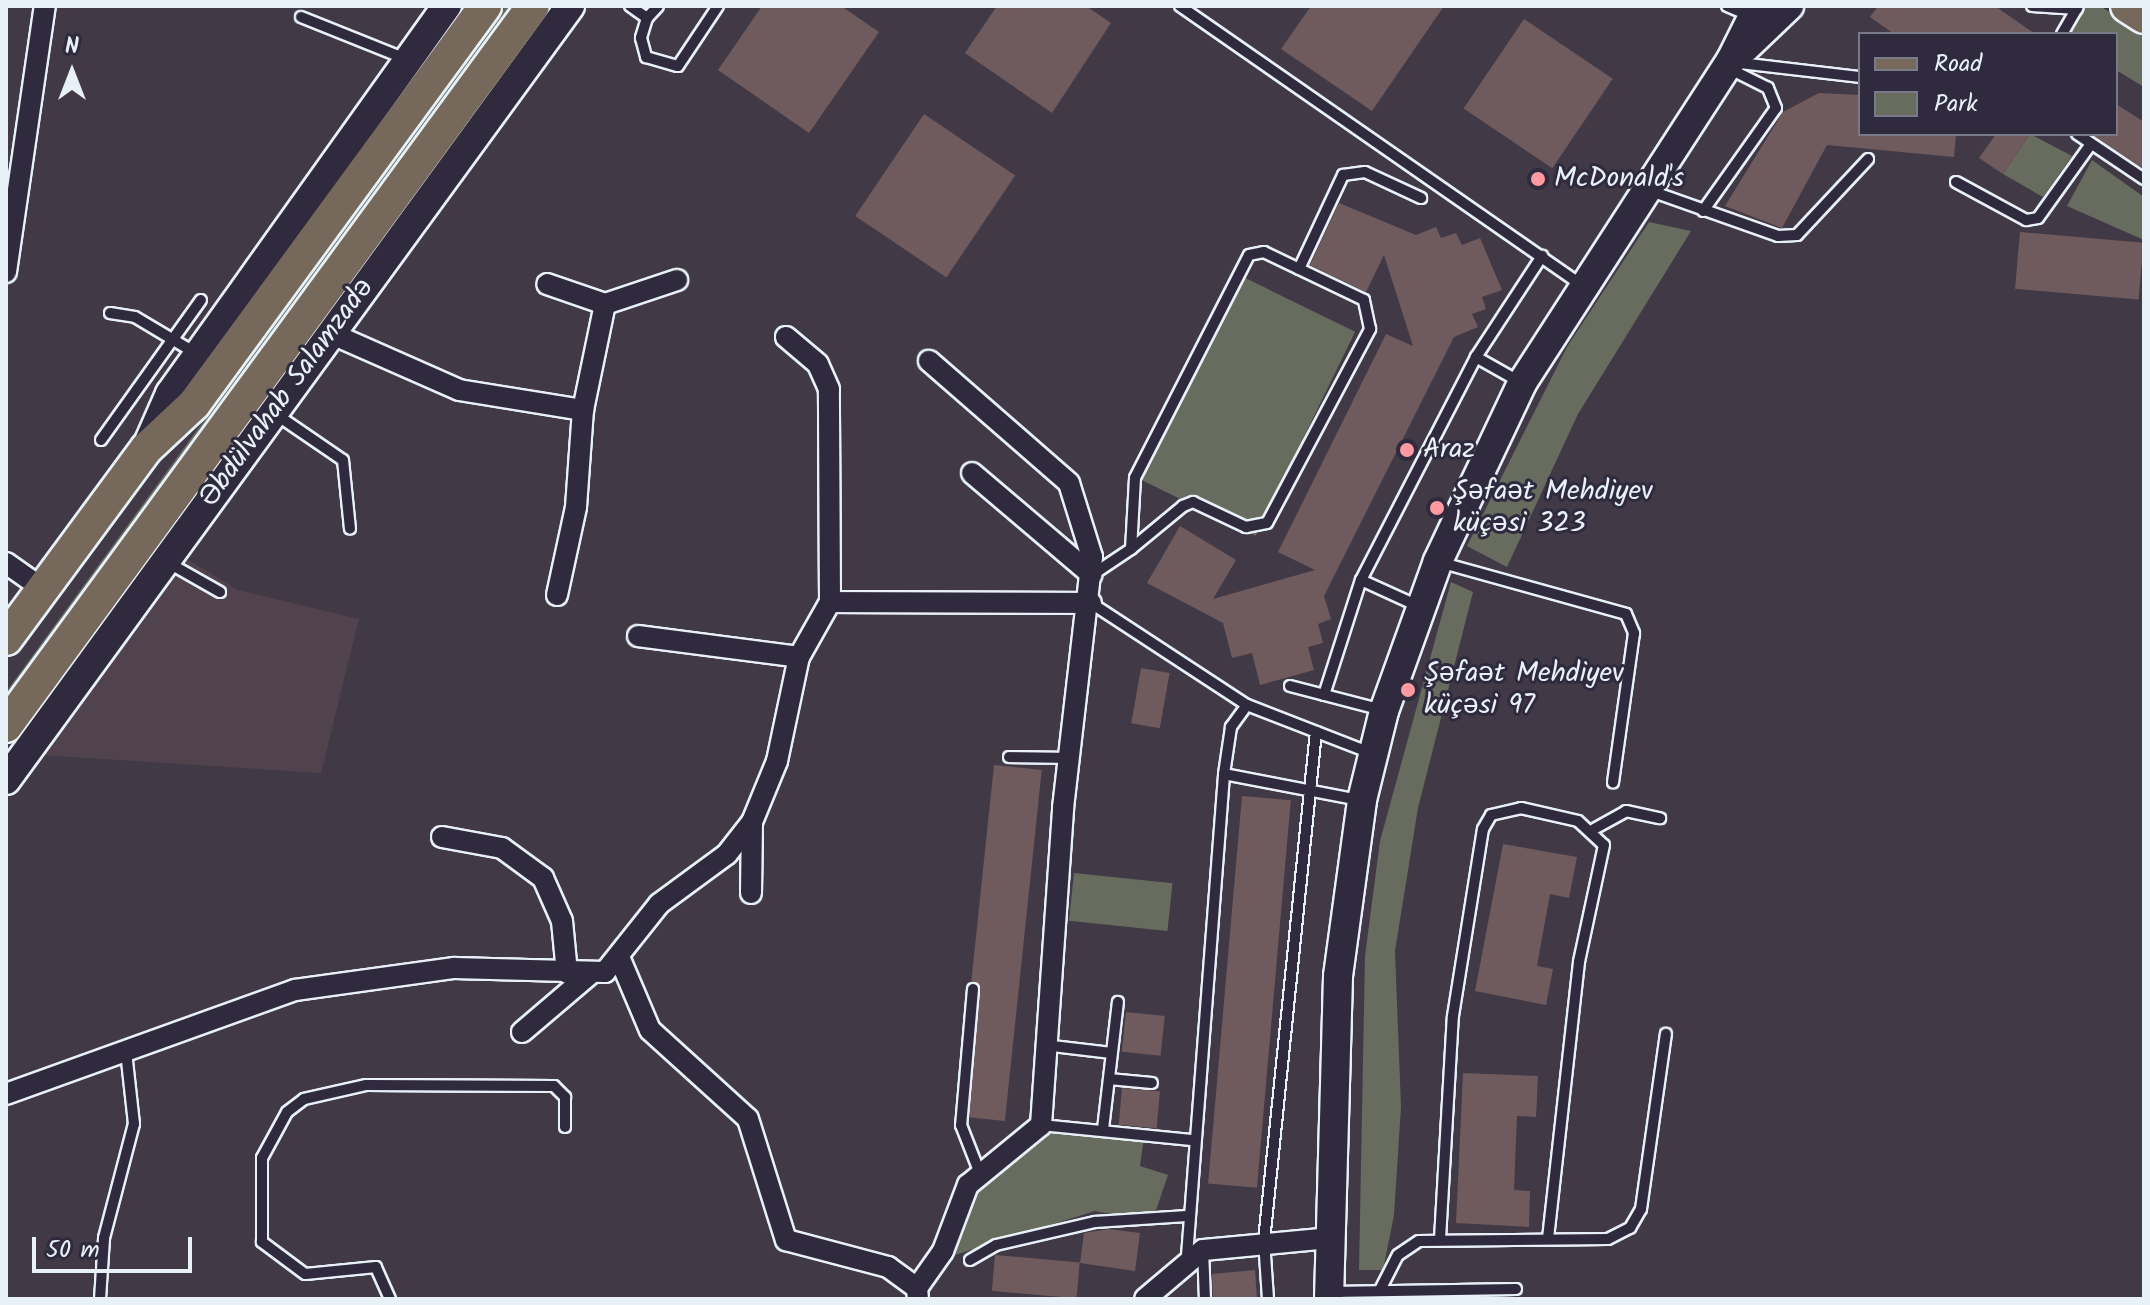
<!DOCTYPE html>
<html>
<head>
<meta charset="utf-8">
<style>
  body { margin:0 }
  #map { position:relative; width:2150px; height:1305px; overflow:hidden; background:#423947; font-family:Kalam,sans-serif }
  div>[style] { position:absolute }
  [style*='--x'] { left:calc(var(--x)*1px); top:calc(var(--y)*1px); width:calc(var(--w)*1px); rotate:calc(var(--a)*1deg) }
  .built>* { inset:0; background:#50434e }
  .green>* { inset:0; background:#686c5f; transform-origin:0 0 }
  .building>* { inset:0; background:#6f5b5d; transform-origin:0 0 }
  .roads { filter:drop-shadow(2px 0 #e8f1f8) drop-shadow(-2px 0 #e8f1f8) drop-shadow(0 2px #e8f1f8) drop-shadow(0 -2px #e8f1f8) }
  .service>* { height:10px; margin:-5px; padding:0 5px; transform-origin:5px; border-radius:5px; background:#2f2a3d }
  .minor>* { height:20px; margin:-10px; padding:0 10px; transform-origin:10px; border-radius:10px; background:#2f2a3d }
  .secondary>* { height:28px; margin:-14px; padding:0 14px; transform-origin:14px; border-radius:14px; background:#2f2a3d }
  .primary>* { height:32px; margin:-16px; padding:0 16px; transform-origin:16px; border-radius:16px; background:#76695c }
  .dots>* { width:22px; height:22px; translate:-50% -50%; box-sizing:border-box; border:4px solid #2f2a3d; border-radius:50% }
  span { translate:-50% -50%; white-space:nowrap; text-align:center; line-height:1.15; -webkit-text-stroke:6px #2f2a3d; paint-order:stroke }
  .poi-label { font-size:28px; color:#e8f1f8 }
  .left { translate:0 -50%; text-align:left }
  .street-label { font-size:28px; color:#e8f1f8 }
  .frame { position:absolute; inset:0; border:8px solid #e8f1f8; pointer-events:none }
  .legend { position:absolute; left:1858px; top:32px; width:260px; height:104px; box-sizing:border-box; background:#2f2a3d; border:2px solid #797a88; margin:0; padding:10px 14px; list-style:none; font-size:24px; color:#e8f1f8 }
  .legend li { display:flex; align-items:center; gap:16px; height:40px }
  .legend b { width:40px; border:2px solid #797a88 }
  .north { position:absolute; left:32px; top:32px; width:80px; height:80px; -webkit-text-stroke:6px #2f2a3d; paint-order:stroke; rotate:0deg; font-size:22px; font-weight:700; line-height:32px; text-align:center; color:#e8f1f8 }
  .north::after { content:''; display:block; margin:auto; width:28px; height:36px; background:#e8f1f8; clip-path:polygon(50% 0,100% 100%,50% 72%,0 100%) }
  .scale { position:absolute; left:32px; top:1237px; width:160px; height:36px; box-sizing:border-box; border:4px solid #e8f1f8; border-top:0; padding-left:10px; font-size:24px; line-height:28px; white-space:nowrap; color:#e8f1f8; -webkit-text-stroke:6px #2f2a3d; paint-order:stroke }
</style>
</head>
<body>
<div id="map">
  <div class="built">
    <div style="clip-path:polygon(183px 557px,238px 590px,359px 619px,321px 773px,41px 755px)"></div>
  </div>
  <div class="green">
    <div style="clip-path:polygon(506px 6px,515px 6px,6px 702px,6px 692px)"></div>
    <div style="clip-path:polygon(552px 6px,557px 6px,6px 762px,6px 752px)"></div>
    <div style="clip-path:polygon(2086px 6px,2100px 6px,2144px 34px,2144px 87px,2116px 70px,2116px 34px,2070px 34px)"></div>
    <div style="clip-path:polygon(2030px 134px,2072px 156px,2043px 197px,2003px 174px)"></div>
    <div style="clip-path:polygon(2092px 160px,2144px 197px,2144px 240px,2067px 206px)"></div>
    <div style="clip-path:polygon(1649px 222px,1691px 231px,1578px 414px,1507px 567px,1467px 546px,1567px 347px)"></div>
    <div style="left:1241px;top:276px;width:127px;height:227px;rotate:26deg"></div>
    <div style="clip-path:polygon(1451px 582px,1473px 592px,1418px 808px,1395px 951px,1401px 1107px,1394px 1215px,1383px 1270px,1359px 1270px,1365px 956px,1380px 841px)"></div>
    <div style="left:1074px;top:873px;width:99px;height:48px;rotate:6deg"></div>
    <div style="clip-path:polygon(1057px 1120px,1144px 1136px,1140px 1166px,1168px 1175px,1152px 1222px,1095px 1211px,942px 1259px,969px 1176px)"></div>
  </div>
  <div class="building">
    <div style="clip-path:polygon(762px 6px,841px 6px,879px 32px,809px 133px,718px 70px)"></div>
    <div style="clip-path:polygon(997px 6px,1086px 6px,1111px 23px,1052px 113px,965px 53px)"></div>
    <div style="clip-path:polygon(1311px 6px,1444px 6px,1372px 111px,1281px 49px)"></div>
    <div style="clip-path:polygon(1878px 6px,1995px 6px,2035px 34px,1894px 34px,1870px 17px)"></div>
    <div style="left:1524px;top:19px;width:107px;height:108px;rotate:34deg"></div>
    <div style="clip-path:polygon(1819px 93px,1860px 95px,1860px 134px,1956px 134px,1954px 157px,1827px 145px,1782px 228px,1725px 206px,1783px 112px)"></div>
    <div style="clip-path:polygon(2116px 104px,2144px 122px,2144px 169px,2091px 134px,2116px 134px)"></div>
    <div style="left:924px;top:114px;width:110px;height:123px;rotate:34deg"></div>
    <div style="clip-path:polygon(1996px 134px,2030px 134px,2003px 174px,1979px 158px)"></div>
    <div style="clip-path:polygon(1339px 203px,1416px 235px,1436px 227px,1441px 238px,1456px 233px,1462px 245px,1480px 238px,1502px 290px,1482px 297px,1486px 309px,1472px 314px,1478px 327px,1454px 337px,1324px 596px,1331px 619px,1318px 624px,1323px 643px,1308px 647px,1314px 670px,1260px 685px,1252px 653px,1232px 658px,1223px 623px,1147px 583px,1180px 526px,1236px 560px,1213px 599px,1315px 570px,1278px 552px,1386px 334px,1413px 346px,1384px 255px,1366px 292px,1310px 265px)"></div>
    <div style="left:2020px;top:232px;width:124px;height:57px;rotate:5deg"></div>
    <div style="left:1141px;top:668px;width:29px;height:56px;rotate:10deg"></div>
    <div style="left:994px;top:765px;width:48px;height:353px;rotate:6deg"></div>
    <div style="left:1242px;top:796px;width:49px;height:389px;rotate:5deg"></div>
    <div style="clip-path:polygon(1503px 844px,1577px 857px,1569px 898px,1550px 894px,1537px 966px,1553px 969px,1546px 1005px,1475px 991px)"></div>
    <div style="left:1126px;top:1012px;width:39px;height:40px;rotate:6deg"></div>
    <div style="clip-path:polygon(1463px 1073px,1538px 1076px,1536px 1117px,1517px 1116px,1514px 1190px,1530px 1191px,1529px 1227px,1456px 1223px)"></div>
    <div style="left:1122px;top:1088px;width:38px;height:37px;rotate:5deg"></div>
    <div style="clip-path:polygon(1109px 1229px,1140px 1233px,1135px 1271px,1080px 1263px,1084px 1233px)"></div>
    <div style="left:995px;top:1255px;width:85px;height:36px;rotate:5deg"></div>
    <div style="clip-path:polygon(1255px 1270px,1257px 1299px,1213px 1299px,1212px 1274px)"></div>
  </div>
  <div class="roads">
    <div class="service">
      <div style="--x:630;--y:6;--w:21;--a:35"></div>
      <div style="--x:647;--y:18;--w:16;--a:-47"></div>
      <div style="--x:1180;--y:6;--w:487;--a:34.8"></div>
      <div style="--x:1727;--y:6;--w:26;--a:23"></div>
      <div style="--x:2032;--y:6;--w:45;--a:3.8"></div>
      <div style="--x:301;--y:17;--w:113;--a:21.8"></div>
      <div style="--x:647;--y:18;--w:21;--a:107"></div>
      <div style="--x:641;--y:38;--w:20;--a:75"></div>
      <div style="--x:646;--y:57;--w:33;--a:16"></div>
      <div style="--x:678;--y:66;--w:72;--a:-56.3"></div>
      <div style="--x:2062;--y:34;--w:32;--a:-60"></div>
      <div style="--x:1732;--y:62;--w:129;--a:6.7"></div>
      <div style="--x:2077;--y:134;--w:81;--a:33.9"></div>
      <div style="--x:1956;--y:182;--w:80;--a:28.5"></div>
      <div style="--x:2026;--y:220;--w:12;--a:-9"></div>
      <div style="--x:2038;--y:218;--w:91;--a:-54.4"></div>
      <div style="--x:1648;--y:190;--w:138;--a:19.5"></div>
      <div style="--x:1778;--y:236;--w:19;--a:-3"></div>
      <div style="--x:1797;--y:235;--w:104;--a:-46.9"></div>
      <div style="--x:1703;--y:211;--w:126;--a:-54.7"></div>
      <div style="--x:1776;--y:108;--w:22;--a:-112"></div>
      <div style="--x:1768;--y:88;--w:45;--a:-153.4"></div>
      <div style="--x:1299;--y:269;--w:104;--a:-64.9"></div>
      <div style="--x:1343;--y:175;--w:22;--a:-8"></div>
      <div style="--x:1365;--y:172;--w:62;--a:24.9"></div>
      <div style="--x:110;--y:313;--w:25;--a:9"></div>
      <div style="--x:135;--y:317;--w:72;--a:30.8"></div>
      <div style="--x:1476;--y:357;--w:51;--a:29.6"></div>
      <div style="--x:274;--y:413;--w:83;--a:34.3"></div>
      <div style="--x:343;--y:460;--w:69;--a:84.2"></div>
      <div style="--x:101;--y:440;--w:172;--a:-54.5"></div>
      <div style="--x:167;--y:562;--w:61;--a:29.5"></div>
      <div style="--x:1439;--y:562;--w:194;--a:15.5"></div>
      <div style="--x:1626;--y:614;--w:21;--a:67"></div>
      <div style="--x:1634;--y:633;--w:151;--a:98"></div>
      <div style="--x:1092;--y:575;--w:47;--a:-33.7"></div>
      <div style="--x:1131;--y:549;--w:67;--a:-39.6"></div>
      <div style="--x:1183;--y:506;--w:11;--a:-22"></div>
      <div style="--x:1193;--y:502;--w:59;--a:25.3"></div>
      <div style="--x:1246;--y:527;--w:21;--a:-11"></div>
      <div style="--x:1267;--y:523;--w:220;--a:-62"></div>
      <div style="--x:1370;--y:329;--w:30;--a:-102"></div>
      <div style="--x:1364;--y:300;--w:111;--a:-154.4"></div>
      <div style="--x:1264;--y:252;--w:15;--a:169"></div>
      <div style="--x:1249;--y:255;--w:250;--a:117.1"></div>
      <div style="--x:1135;--y:478;--w:71;--a:93.2"></div>
      <div style="--x:1361;--y:580;--w:63;--a:24.5"></div>
      <div style="--x:1091;--y:603;--w:186;--a:33.2"></div>
      <div style="--x:1247;--y:705;--w:133;--a:21.2"></div>
      <div style="--x:1290;--y:686;--w:95;--a:14.6"></div>
      <div style="--x:1324;--y:695;--w:121;--a:-72.2"></div>
      <div style="--x:1361;--y:580;--w:251;--a:-62.7"></div>
      <div style="--x:1476;--y:357;--w:121;--a:-56.8"></div>
      <div style="--x:1009;--y:757;--w:61;--a:0.9"></div>
      <div style="--x:1224;--y:774;--w:137;--a:10.9"></div>
      <div style="--x:1594;--y:829;--w:37;--a:-29"></div>
      <div style="--x:1626;--y:811;--w:35;--a:12"></div>
      <div style="--x:973;--y:989;--w:137;--a:95"></div>
      <div style="--x:961;--y:1125;--w:49;--a:68.6"></div>
      <div style="--x:1044;--y:1045;--w:68;--a:6.7"></div>
      <div style="--x:1109;--y:1079;--w:43;--a:5.3"></div>
      <div style="--x:1041;--y:1125;--w:151;--a:5.7"></div>
      <div style="--x:1103;--y:1129;--w:128;--a:-83.3"></div>
      <div style="--x:1440;--y:1239;--w:223;--a:-86.7"></div>
      <div style="--x:1453;--y:1016;--w:189;--a:-80.9"></div>
      <div style="--x:1483;--y:829;--w:16;--a:-60"></div>
      <div style="--x:1491;--y:815;--w:31;--a:-13"></div>
      <div style="--x:1521;--y:808;--w:58;--a:12.8"></div>
      <div style="--x:1578;--y:821;--w:35;--a:43"></div>
      <div style="--x:1604;--y:845;--w:120;--a:102.1"></div>
      <div style="--x:1579;--y:962;--w:278;--a:96.4"></div>
      <div style="--x:1203;--y:1250;--w:49;--a:87.7"></div>
      <div style="--x:1187;--y:1256;--w:483;--a:-85.6"></div>
      <div style="--x:1224;--y:774;--w:48;--a:-81.5"></div>
      <div style="--x:1231;--y:727;--w:27;--a:-54"></div>
      <div style="--x:970;--y:1260;--w:30;--a:-30"></div>
      <div style="--x:996;--y:1245;--w:102;--a:-13.1"></div>
      <div style="--x:1095;--y:1222;--w:92;--a:-3.7"></div>
      <div style="--x:1380;--y:1290;--w:39;--a:-63"></div>
      <div style="--x:1398;--y:1255;--w:25;--a:-34"></div>
      <div style="--x:1419;--y:1241;--w:189;--a:-0.6"></div>
      <div style="--x:1608;--y:1239;--w:25;--a:-27"></div>
      <div style="--x:1630;--y:1228;--w:22;--a:-60"></div>
      <div style="--x:1641;--y:1209;--w:177;--a:-81.9"></div>
      <div style="--x:1331;--y:1292;--w:185;--a:-0.9"></div>
      <div style="--x:100;--y:1299;--w:61;--a:-86.2"></div>
      <div style="--x:104;--y:1238;--w:118;--a:-75.3"></div>
      <div style="--x:134;--y:1124;--w:73;--a:-96.3"></div>
      <div style="--x:390;--y:1299;--w:35;--a:-114"></div>
      <div style="--x:376;--y:1267;--w:71;--a:174.4"></div>
      <div style="--x:305;--y:1274;--w:54;--a:-143.3"></div>
      <div style="--x:262;--y:1242;--w:84;--a:-90"></div>
      <div style="--x:262;--y:1158;--w:52;--a:-61.5"></div>
      <div style="--x:287;--y:1112;--w:21;--a:-37"></div>
      <div style="--x:304;--y:1099;--w:64;--a:-12.7"></div>
      <div style="--x:366;--y:1085;--w:188;--a:0.3"></div>
      <div style="--x:554;--y:1086;--w:16;--a:45"></div>
      <div style="--x:565;--y:1097;--w:30;--a:90"></div>
      <div style="--x:1268;--y:1299;--w:58;--a:-93.9"></div>
      <div style="--x:1264;--y:1241;--w:512;--a:-84.17"></div>
    </div>
    <div class="minor">
      <div style="--x:6;--y:272;--w:269;--a:-81.7"></div>
      <div style="--x:605;--y:304;--w:76;--a:-18.4"></div>
      <div style="--x:330;--y:333;--w:141;--a:23.8"></div>
      <div style="--x:459;--y:390;--w:126;--a:9.2"></div>
      <div style="--x:583;--y:410;--w:108;--a:-78.3"></div>
      <div style="--x:605;--y:304;--w:61;--a:-161"></div>
      <div style="--x:972;--y:473;--w:157;--a:40.4"></div>
      <div style="--x:6;--y:563;--w:45;--a:35.1"></div>
      <div style="--x:557;--y:595;--w:90;--a:-77.8"></div>
      <div style="--x:576;--y:507;--w:97;--a:-85.9"></div>
      <div style="--x:830;--y:602;--w:261;--a:0.2"></div>
      <div style="--x:638;--y:636;--w:162;--a:7.4"></div>
      <div style="--x:442;--y:837;--w:61;--a:10.4"></div>
      <div style="--x:502;--y:848;--w:51;--a:36.2"></div>
      <div style="--x:543;--y:878;--w:47;--a:66.2"></div>
      <div style="--x:562;--y:921;--w:52;--a:84.5"></div>
      <div style="--x:751;--y:893;--w:71;--a:-89.2"></div>
      <div style="--x:619;--y:957;--w:79;--a:67"></div>
      <div style="--x:650;--y:1030;--w:132;--a:42.2"></div>
      <div style="--x:748;--y:1119;--w:127;--a:72.6"></div>
      <div style="--x:786;--y:1240;--w:106;--a:14.8"></div>
      <div style="--x:888;--y:1267;--w:36;--a:36"></div>
      <div style="--x:917;--y:1288;--w:11;--a:85"></div>
      <div style="--x:522;--y:1032;--w:88;--a:-40.4"></div>
      <div style="--x:6;--y:1094;--w:307;--a:-19.8"></div>
      <div style="--x:295;--y:990;--w:161;--a:-7.9"></div>
      <div style="--x:454;--y:968;--w:151;--a:1.5"></div>
      <div style="--x:605;--y:972;--w:87;--a:-51.5"></div>
      <div style="--x:659;--y:904;--w:84;--a:-36.3"></div>
      <div style="--x:727;--y:854;--w:41;--a:-52"></div>
      <div style="--x:752;--y:822;--w:66;--a:-67.7"></div>
      <div style="--x:777;--y:761;--w:106;--a:-78.1"></div>
      <div style="--x:799;--y:657;--w:63;--a:-60.6"></div>
      <div style="--x:830;--y:602;--w:213;--a:-90.3"></div>
      <div style="--x:829;--y:389;--w:27;--a:-114"></div>
      <div style="--x:818;--y:364;--w:42;--a:-139.8"></div>
      <div style="--x:917;--y:1288;--w:45;--a:-54.9"></div>
      <div style="--x:943;--y:1251;--w:71;--a:-69.3"></div>
      <div style="--x:968;--y:1185;--w:94;--a:-39.4"></div>
      <div style="--x:1041;--y:1125;--w:318;--a:-86"></div>
      <div style="--x:1063;--y:808;--w:253;--a:-83.4"></div>
      <div style="--x:1092;--y:557;--w:77;--a:-107.3"></div>
      <div style="--x:1069;--y:483;--w:186;--a:-138.9"></div>
      <div style="--x:1145;--y:1299;--w:76;--a:-40.2"></div>
      <div style="--x:1203;--y:1250;--w:127;--a:-5.4"></div>
    </div>
    <div class="secondary">
      <div style="--x:1745;--y:48;--w:61;--a:-43.7"></div>
      <div style="--x:148;--y:444;--w:55;--a:-66.3"></div>
      <div style="--x:170;--y:394;--w:477;--a:-54.5"></div>
      <div style="--x:6;--y:780;--w:958;--a:-53.92"></div>
      <div style="--x:1329;--y:1299;--w:323;--a:-88.4"></div>
      <div style="--x:1338;--y:976;--w:178;--a:-82.2"></div>
      <div style="--x:1362;--y:800;--w:92;--a:-76.1"></div>
      <div style="--x:1384;--y:711;--w:159;--a:-70.2"></div>
      <div style="--x:1438;--y:561;--w:197;--a:-64.7"></div>
      <div style="--x:1522;--y:383;--w:382;--a:-57.1"></div>
      <div style="--x:1730;--y:62;--w:63;--a:-63.4"></div>
    </div>
    <div class="primary">
      <div style="--x:2127;--y:6;--w:20;--a:33"></div>
      <div style="--x:6;--y:639;--w:237;--a:-53.6"></div>
      <div style="--x:147;--y:448;--w:64;--a:-43.1"></div>
      <div style="--x:194;--y:404;--w:493;--a:-53.8"></div>
      <div style="--x:6;--y:726;--w:892;--a:-53.8"></div>
    </div>
  </div>
  <div class="dots">
    <div style="left:1538px;top:179px;background:#ff9aa2"></div>
    <div style="left:1407px;top:450px;background:#ff9aa2"></div>
    <div style="left:1437px;top:508px;background:#ff9aa2"></div>
    <div style="left:1408px;top:690px;background:#ff9aa2"></div>
  </div>
  <div class="poi-label">
    <span class="left" style="left:1554px;top:179px">McDonald's</span>
    <span class="left" style="left:1423px;top:450px">Araz</span>
    <span class="left" style="left:1453px;top:508px">Şəfaət Mehdiyev<br>küçəsi 323</span>
    <span class="left" style="left:1424px;top:690px">Şəfaət Mehdiyev<br>küçəsi 97</span>
  </div>
  <div class="street-label">
    <span style="left:287px;top:393px;rotate:-54deg">Əbdülvahab Salamzadə</span>
  </div>
  <div class="frame"></div>
  <ul class="legend">
  <li><b style="height:10px;background:#76695c"></b>Road</li>
  <li><b style="height:22px;background:#686c5f"></b>Park</li>
  </ul>
  <div class="north">N</div>
  <div class="scale">50 m</div>
</div>
</body>
</html>
